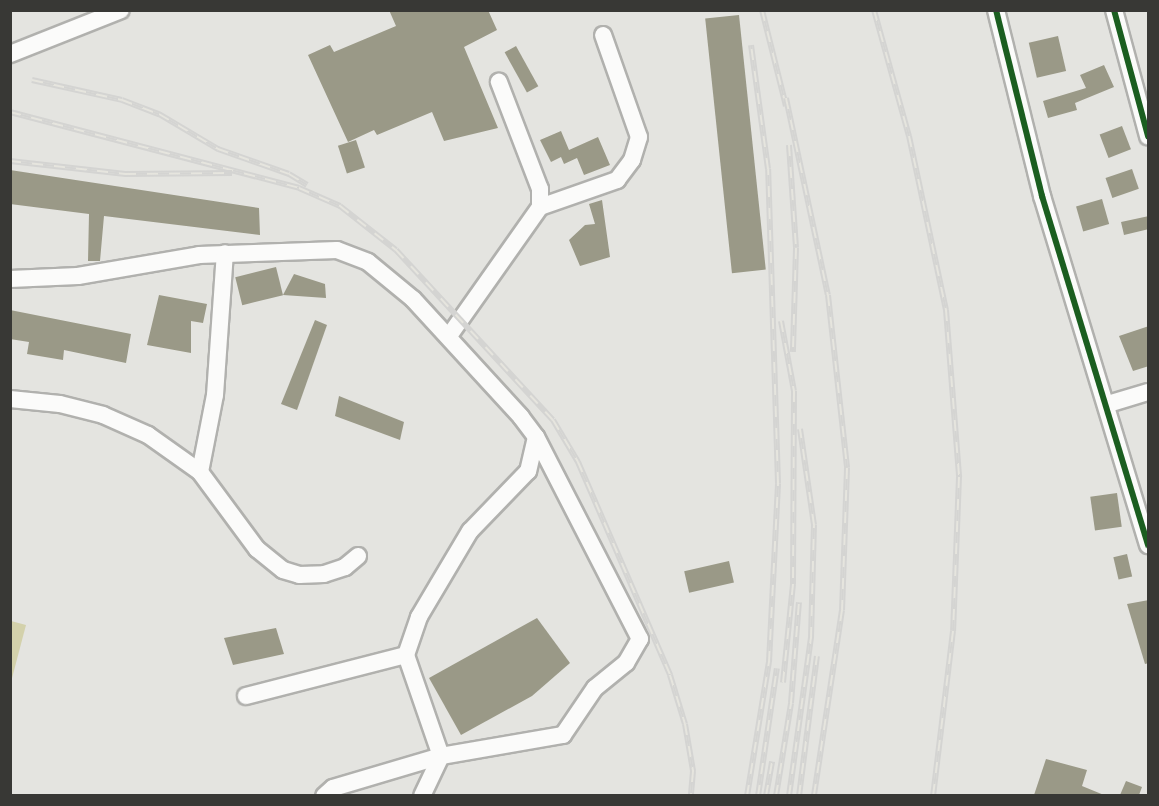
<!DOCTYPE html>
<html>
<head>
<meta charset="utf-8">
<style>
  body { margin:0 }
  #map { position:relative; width:1159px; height:806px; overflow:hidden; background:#e4e4e0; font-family:Literata,serif }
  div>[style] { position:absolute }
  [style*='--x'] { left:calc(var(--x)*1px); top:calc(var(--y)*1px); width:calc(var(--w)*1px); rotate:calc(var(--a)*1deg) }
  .green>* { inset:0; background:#d3d1ab }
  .building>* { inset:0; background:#9a9987; transform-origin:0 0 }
  .roads { filter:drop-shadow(2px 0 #b1b1ae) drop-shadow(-2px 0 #b1b1ae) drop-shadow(0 2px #b1b1ae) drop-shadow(0 -2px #b1b1ae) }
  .minor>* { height:16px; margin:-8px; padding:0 8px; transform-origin:8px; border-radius:8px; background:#fbfbfa }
  .rail>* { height:6px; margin-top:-3px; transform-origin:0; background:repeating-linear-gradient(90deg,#e6e5de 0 11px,#d4d4d2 0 22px); box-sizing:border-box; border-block:2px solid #d4d4d2 }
  .cycleway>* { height:6px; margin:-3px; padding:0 3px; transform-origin:3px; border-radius:3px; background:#1b5e20 }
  span { translate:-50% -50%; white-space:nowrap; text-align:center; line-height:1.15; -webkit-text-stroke:6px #e6e5de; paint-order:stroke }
  .frame { position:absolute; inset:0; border:12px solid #383835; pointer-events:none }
</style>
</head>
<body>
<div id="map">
  <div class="green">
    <div style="clip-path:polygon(11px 621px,26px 625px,11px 682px,10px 621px)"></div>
  </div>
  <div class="building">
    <div style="clip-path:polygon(389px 10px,488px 10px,497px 30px,464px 47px,498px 128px,444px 141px,432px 112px,377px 135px,374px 130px,348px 142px,308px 55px,330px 45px,334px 52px,396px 26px)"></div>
    <div style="left:739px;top:15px;width:256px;height:34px;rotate:84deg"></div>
    <div style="left:1058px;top:36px;width:36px;height:30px;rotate:77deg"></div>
    <div style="left:516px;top:46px;width:46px;height:13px;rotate:61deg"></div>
    <div style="clip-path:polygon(1104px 65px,1114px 87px,1075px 103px,1077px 110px,1048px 118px,1043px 101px,1086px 88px,1080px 75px)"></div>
    <div style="left:1122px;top:126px;width:25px;height:24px;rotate:69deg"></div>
    <div style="clip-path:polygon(561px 131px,569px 150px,598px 137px,610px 165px,584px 175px,577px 158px,564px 164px,561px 157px,551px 162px,540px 140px)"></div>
    <div style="left:356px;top:140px;width:29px;height:19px;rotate:72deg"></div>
    <div style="left:1132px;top:169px;width:21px;height:28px;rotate:71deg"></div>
    <div style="clip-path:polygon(10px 170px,259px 208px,260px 235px,104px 216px,100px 261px,88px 261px,89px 214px,10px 204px)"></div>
    <div style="left:1102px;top:199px;width:26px;height:27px;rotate:74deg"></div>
    <div style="clip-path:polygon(602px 200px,610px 257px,580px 266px,569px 240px,585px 225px,595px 224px,589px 204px)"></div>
    <div style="clip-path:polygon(1149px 216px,1149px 229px,1124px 235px,1121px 222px)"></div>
    <div style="left:276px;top:267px;width:29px;height:42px;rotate:76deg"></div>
    <div style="clip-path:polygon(294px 274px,325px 284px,326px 298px,283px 295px)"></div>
    <div style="clip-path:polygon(159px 295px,207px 304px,203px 323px,191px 321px,191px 353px,147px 345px)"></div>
    <div style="clip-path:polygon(10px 310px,131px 334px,126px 363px,64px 350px,63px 360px,27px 354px,29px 342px,10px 339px)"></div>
    <div style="clip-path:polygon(315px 320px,327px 325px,297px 410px,281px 404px)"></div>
    <div style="clip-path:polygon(1149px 326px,1149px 366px,1133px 371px,1119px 336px)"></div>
    <div style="clip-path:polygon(339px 396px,404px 422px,400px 440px,335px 416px)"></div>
    <div style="left:1117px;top:493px;width:34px;height:27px;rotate:82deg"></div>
    <div style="left:1127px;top:554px;width:23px;height:14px;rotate:77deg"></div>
    <div style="left:729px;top:561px;width:22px;height:46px;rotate:77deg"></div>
    <div style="clip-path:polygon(1149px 600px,1149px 663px,1145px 664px,1127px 604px)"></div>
    <div style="clip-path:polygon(537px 618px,570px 663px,532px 696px,461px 735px,429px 678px)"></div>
    <div style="clip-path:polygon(276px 628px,284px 654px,233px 665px,224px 638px)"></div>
    <div style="clip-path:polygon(1046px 759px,1087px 770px,1082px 786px,1104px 795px,1034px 795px)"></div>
    <div style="clip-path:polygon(1126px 781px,1142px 787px,1139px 795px,1120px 795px)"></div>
  </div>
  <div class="roads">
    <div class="minor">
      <div style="--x:996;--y:10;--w:192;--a:76.1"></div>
      <div style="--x:1042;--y:196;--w:365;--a:73.1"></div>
      <div style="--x:1114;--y:10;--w:131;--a:74.9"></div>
      <div style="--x:10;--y:54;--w:119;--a:-21.6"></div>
      <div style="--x:540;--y:207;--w:82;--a:-19.3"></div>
      <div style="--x:617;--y:180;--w:25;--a:-53"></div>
      <div style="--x:632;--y:160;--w:24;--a:-73"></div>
      <div style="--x:639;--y:137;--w:108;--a:-109.4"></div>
      <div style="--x:10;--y:279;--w:68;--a:-2.5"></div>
      <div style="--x:78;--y:276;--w:123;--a:-9.8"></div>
      <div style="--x:199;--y:255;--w:138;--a:-2.1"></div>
      <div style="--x:337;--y:250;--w:33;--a:21"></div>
      <div style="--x:368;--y:262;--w:58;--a:39.4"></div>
      <div style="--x:413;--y:299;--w:160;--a:47.5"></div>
      <div style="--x:521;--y:417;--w:25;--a:53"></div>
      <div style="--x:536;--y:437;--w:35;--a:103"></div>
      <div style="--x:528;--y:471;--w:83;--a:134"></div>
      <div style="--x:470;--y:531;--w:100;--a:120.7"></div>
      <div style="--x:419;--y:617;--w:40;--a:108.9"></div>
      <div style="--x:406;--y:655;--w:107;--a:70.9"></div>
      <div style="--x:441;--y:756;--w:44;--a:115.4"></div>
      <div style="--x:449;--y:336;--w:158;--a:-54.8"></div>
      <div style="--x:540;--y:207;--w:18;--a:-90"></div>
      <div style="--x:540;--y:189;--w:115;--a:-111"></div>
      <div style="--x:10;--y:399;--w:50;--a:5.7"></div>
      <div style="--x:60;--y:404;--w:44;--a:14.3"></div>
      <div style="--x:103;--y:415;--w:49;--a:24"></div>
      <div style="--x:148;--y:435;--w:64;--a:35.4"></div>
      <div style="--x:200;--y:472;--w:96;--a:53.5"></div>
      <div style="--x:257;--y:549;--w:33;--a:39"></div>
      <div style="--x:283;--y:570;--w:17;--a:17"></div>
      <div style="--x:299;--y:575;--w:25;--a:-2"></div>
      <div style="--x:324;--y:574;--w:22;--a:-18"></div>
      <div style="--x:345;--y:567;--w:17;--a:-40"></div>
      <div style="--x:1108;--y:404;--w:42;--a:-16.7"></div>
      <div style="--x:200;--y:472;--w:78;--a:-79"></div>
      <div style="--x:215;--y:395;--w:142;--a:-86"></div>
      <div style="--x:246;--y:696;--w:165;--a:-14.4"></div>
      <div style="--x:324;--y:796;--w:12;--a:-42"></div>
      <div style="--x:333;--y:788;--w:113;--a:-16.5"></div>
      <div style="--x:441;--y:756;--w:124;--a:-9.8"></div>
      <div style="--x:563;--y:735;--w:57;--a:-55.8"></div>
      <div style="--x:595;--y:688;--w:40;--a:-39"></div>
      <div style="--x:626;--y:663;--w:28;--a:-60"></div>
      <div style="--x:640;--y:639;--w:227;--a:-117.2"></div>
    </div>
  </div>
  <div class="rail">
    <div style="--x:762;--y:10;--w:99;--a:76"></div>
    <div style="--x:874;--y:10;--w:131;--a:74.5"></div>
    <div style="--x:909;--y:136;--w:178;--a:78"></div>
    <div style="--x:946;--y:310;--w:168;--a:85.5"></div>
    <div style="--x:959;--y:477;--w:154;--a:92.2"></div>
    <div style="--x:953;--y:631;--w:166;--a:96.9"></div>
    <div style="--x:32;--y:80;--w:92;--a:12.5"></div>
    <div style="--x:122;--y:100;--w:40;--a:21"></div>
    <div style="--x:159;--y:114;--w:69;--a:30.7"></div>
    <div style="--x:218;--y:149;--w:75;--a:19.4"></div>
    <div style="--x:289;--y:174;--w:21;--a:31"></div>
    <div style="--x:786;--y:98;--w:201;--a:78"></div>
    <div style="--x:828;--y:295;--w:174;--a:83.7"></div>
    <div style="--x:847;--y:468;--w:142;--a:92"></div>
    <div style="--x:842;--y:610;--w:188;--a:98.6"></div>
    <div style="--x:10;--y:112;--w:299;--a:14.7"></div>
    <div style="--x:299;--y:188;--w:45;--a:23.7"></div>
    <div style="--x:340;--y:206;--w:71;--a:38.2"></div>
    <div style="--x:396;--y:250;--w:231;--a:47.3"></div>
    <div style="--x:553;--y:420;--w:49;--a:59.2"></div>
    <div style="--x:578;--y:462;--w:232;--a:66.6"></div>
    <div style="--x:670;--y:675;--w:51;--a:73"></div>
    <div style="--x:685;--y:724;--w:48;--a:80.3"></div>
    <div style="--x:693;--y:771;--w:25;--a:95"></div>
    <div style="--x:789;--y:145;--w:103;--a:86.1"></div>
    <div style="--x:796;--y:248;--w:104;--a:91.7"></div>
    <div style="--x:10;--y:161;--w:116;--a:6.4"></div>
    <div style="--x:125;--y:174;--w:107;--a:-0.5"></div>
    <div style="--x:781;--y:321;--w:71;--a:79.5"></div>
    <div style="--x:794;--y:391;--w:193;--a:90.3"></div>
    <div style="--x:793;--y:584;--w:99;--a:95.8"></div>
    <div style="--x:747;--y:796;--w:136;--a:-80.7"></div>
    <div style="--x:769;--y:662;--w:179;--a:-87.1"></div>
    <div style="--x:778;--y:483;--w:314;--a:-91.8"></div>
    <div style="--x:768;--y:169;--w:125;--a:-97.8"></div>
    <div style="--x:758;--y:796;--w:129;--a:-81.6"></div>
    <div style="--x:766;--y:796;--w:35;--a:-80"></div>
    <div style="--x:776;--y:796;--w:94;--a:-80.8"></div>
    <div style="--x:791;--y:703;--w:101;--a:-85.5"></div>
    <div style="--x:789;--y:796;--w:160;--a:-82.1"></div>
    <div style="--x:811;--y:638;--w:113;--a:-88.5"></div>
    <div style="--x:814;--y:525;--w:97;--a:-98.3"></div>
    <div style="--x:799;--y:796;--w:141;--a:-82.7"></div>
  </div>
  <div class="cycleway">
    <div style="--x:996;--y:10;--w:192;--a:76.1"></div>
    <div style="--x:1042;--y:196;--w:365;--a:73.1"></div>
    <div style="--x:1114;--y:10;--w:131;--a:74.9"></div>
  </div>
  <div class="frame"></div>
</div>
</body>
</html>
